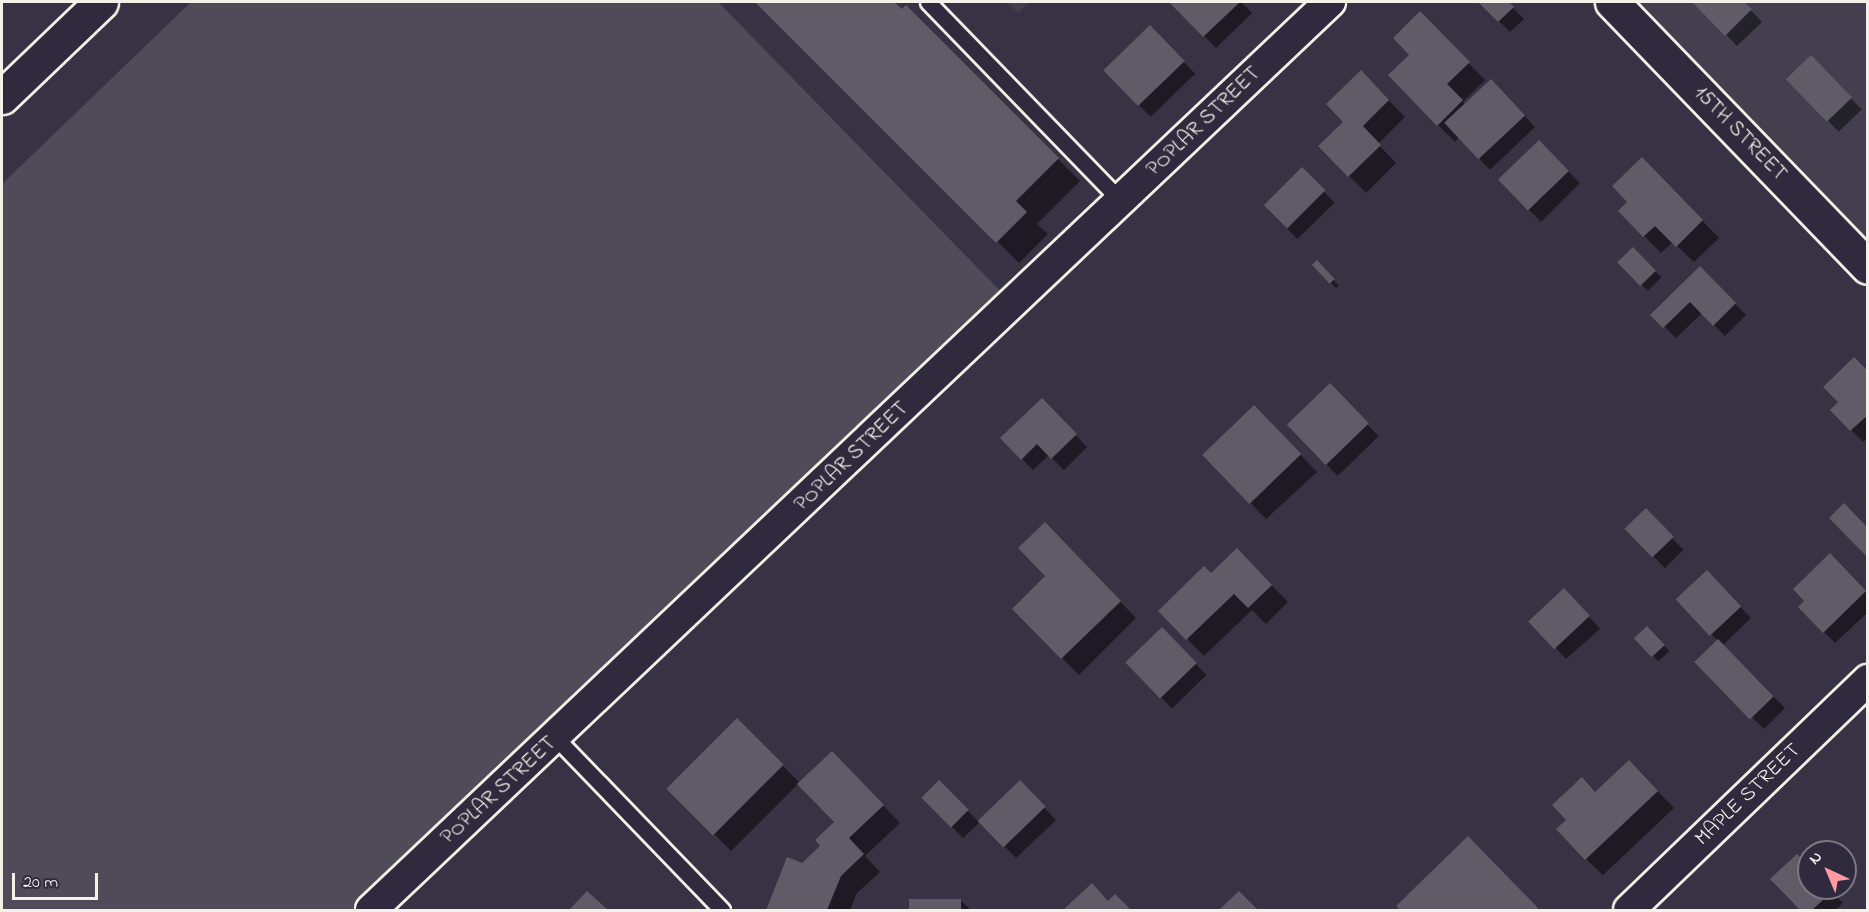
<!DOCTYPE html>
<html>
<head>
<meta charset="utf-8">
<style>
  body { margin:0 }
  #map { position:relative; width:1869px; height:912px; overflow:hidden; background:#373244; font-family:"Indie Flower",sans-serif }
  div>[style] { position:absolute }
  [style*='--x'] { left:calc(var(--x)*1px); top:calc(var(--y)*1px); width:calc(var(--w)*1px); rotate:calc(var(--a)*1deg) }
  .built>* { inset:0; background:#433f4e }
  .green>* { inset:0; background:#504b59 }
  .shadow>* { inset:0; background:#0007; transform-origin:0 0 }
  .building>* { inset:0; background:#5f5c67; transform-origin:0 0 }
  .roads { filter:drop-shadow(2px 0 #f4f1e8) drop-shadow(-2px 0 #f4f1e8) drop-shadow(0 2px #f4f1e8) drop-shadow(0 -2px #f4f1e8) }
  .lane>* { height:15px; margin:-7.5px; padding:0 7.5px; transform-origin:7.5px; border-radius:7.5px; background:#2f2a3d }
  .street>* { height:30px; margin:-15px; padding:0 15px; transform-origin:15px; border-radius:15px; background:#2f2a3d }
  .primary>* { height:33px; margin:-16.5px; padding:0 16.5px; transform-origin:16.5px; border-radius:16.5px; background:#2f2a3d }
  .highway>* { height:33px; margin:-16.5px; padding:0 16.5px; transform-origin:16.5px; border-radius:16.5px; background:#2f2a3d }
  span { translate:-50% -50%; white-space:nowrap; text-align:center; line-height:1.15; -webkit-text-stroke:4.5px #2f2a3d; paint-order:stroke }
  .street-label { font-size:21px; color:#f4f1e8 }
  .frame { position:absolute; inset:0; border:3px solid #f4f1e8; pointer-events:none }
  .north { position:absolute; left:1797px; top:840px; width:60px; height:60px; box-sizing:border-box; background:#2f2a3d; border:2px solid #7e7a81; border-radius:50%; rotate:316deg; font-size:16px; font-weight:700; line-height:24px; text-align:center; color:#f4f1e8 }
  .north::after { content:''; display:block; margin:auto; width:21px; height:27px; background:#ff9aa2; clip-path:polygon(50% 0,100% 100%,50% 72%,0 100%) }
  .scale { position:absolute; left:12px; top:873px; width:86px; height:27px; box-sizing:border-box; border:3px solid #f4f1e8; border-top:0; padding-left:8px; font-size:18px; line-height:21px; white-space:nowrap; color:#f4f1e8; -webkit-text-stroke:4px #2f2a3d; paint-order:stroke }
</style>
</head>
<body>
<div id="map">
  <div class="built">
    <div style="clip-path:polygon(1007px 2px,1030px 2px,1018px 13px)"></div>
    <div style="clip-path:polygon(1612px 2px,1867px 2px,1867px 267px)"></div>
  </div>
  <div class="green">
    <div style="clip-path:polygon(191px 2px,718px 2px,1013px 304px,371px 910px,2px 910px,2px 184px)"></div>
  </div>
  <div class="shadow">
    <div style="clip-path:polygon(757px 2px,892px 2px,928px 29px,1080px 181px,1037px 224px,1048px 234px,1019px 263px)"></div>
    <div style="clip-path:polygon(1171px 2px,1241px 2px,1252px 13px,1216px 48px)"></div>
    <div style="clip-path:polygon(1480px 2px,1507px 2px,1524px 19px,1510px 32px)"></div>
    <div style="clip-path:polygon(1695px 2px,1743px 2px,1762px 22px,1737px 46px)"></div>
    <div style="clip-path:polygon(1420px 13px,1485px 80px,1463px 102px,1465px 105px,1502px 92px,1535px 127px,1490px 170px,1459px 137px,1455px 142px,1438px 125px,1412px 55px)"></div>
    <div style="left:1150px;top:27px;width:65px;height:62px;rotate:46deg"></div>
    <div style="left:1811px;top:57px;width:73px;height:32px;rotate:46deg"></div>
    <div style="clip-path:polygon(1361px 72px,1405px 117px,1378px 144px,1396px 163px,1366px 193px,1320px 146px,1345px 122px)"></div>
    <div style="left:1539px;top:142px;width:58px;height:55px;rotate:45deg"></div>
    <div style="left:1302px;top:169px;width:47px;height:52px;rotate:46deg"></div>
    <div style="clip-path:polygon(1659px 176px,1719px 238px,1694px 262px,1673px 242px,1661px 253px,1620px 211px)"></div>
    <div style="left:1633px;top:249px;width:40px;height:19px;rotate:45deg"></div>
    <div style="clip-path:polygon(1317px 262px,1339px 286px,1336px 288px,1314px 265px)"></div>
    <div style="clip-path:polygon(1700px 268px,1746px 315px,1725px 336px,1702px 313px,1676px 338px,1653px 315px)"></div>
    <div style="clip-path:polygon(1868px 373px,1868px 437px,1863px 442px,1832px 410px)"></div>
    <div style="left:1330px;top:386px;width:70px;height:57px;rotate:46deg"></div>
    <div style="clip-path:polygon(1042px 400px,1087px 447px,1064px 470px,1049px 455px,1033px 470px,1002px 438px)"></div>
    <div style="clip-path:polygon(1271px 424px,1317px 472px,1266px 519px,1204px 455px)"></div>
    <div style="left:1646px;top:511px;width:54px;height:26px;rotate:46deg"></div>
    <div style="clip-path:polygon(1045px 524px,1136px 618px,1079px 675px,1014px 609px,1048px 576px)"></div>
    <div style="clip-path:polygon(1237px 550px,1288px 602px,1266px 624px,1252px 610px,1204px 656px,1160px 611px,1211px 575px)"></div>
    <div style="clip-path:polygon(1830px 555px,1868px 594px,1868px 612px,1835px 643px,1800px 607px,1806px 601px)"></div>
    <div style="clip-path:polygon(1707px 572px,1751px 618px,1722px 646px,1785px 708px,1764px 729px,1698px 662px,1718px 641px,1678px 600px)"></div>
    <div style="clip-path:polygon(1575px 601px,1600px 629px,1566px 659px,1530px 621px)"></div>
    <div style="left:1647px;top:628px;width:32px;height:15px;rotate:46deg"></div>
    <div style="left:1162px;top:629px;width:64px;height:48px;rotate:46deg"></div>
    <div style="clip-path:polygon(737px 720px,800px 783px,849px 770px,900px 823px,865px 856px,880px 872px,857px 893px,850px 910px,767px 910px,788px 859px,802px 865px,823px 846px,836px 822px,799px 783px,731px 851px,669px 789px)"></div>
    <div style="clip-path:polygon(1646px 779px,1674px 808px,1603px 875px,1586px 859px,1596px 794px)"></div>
    <div style="clip-path:polygon(939px 782px,978px 821px,1020px 782px,1056px 820px,1016px 858px,980px 822px,963px 838px,923px 798px)"></div>
    <div style="clip-path:polygon(1485px 855px,1538px 910px,1402px 910px,1398px 906px)"></div>
    <div style="clip-path:polygon(1809px 868px,1809px 888px,1828px 888px,1843px 903px,1835px 910px,1802px 910px,1772px 879px)"></div>
    <div style="clip-path:polygon(1092px 885px,1109px 902px,1115px 896px,1130px 910px,1065px 910px)"></div>
    <div style="clip-path:polygon(960px 900px,971px 910px,910px 910px,910px 901px)"></div>
  </div>
  <div class="building">
    <div style="clip-path:polygon(755px 2px,894px 2px,902px 9px,906px 5px,1059px 158px,1016px 201px,1027px 212px,996px 243px)"></div>
    <div style="clip-path:polygon(1169px 2px,1240px 2px,1203px 37px)"></div>
    <div style="clip-path:polygon(1478px 2px,1509px 2px,1514px 7px,1498px 22px)"></div>
    <div style="clip-path:polygon(1692px 2px,1744px 2px,1752px 9px,1725px 36px)"></div>
    <div style="clip-path:polygon(1420px 11px,1470px 62px,1447px 84px,1463px 100px,1437px 126px,1388px 75px,1409px 55px,1393px 38px)"></div>
    <div style="left:1150px;top:25px;width:50px;height:65px;rotate:46deg"></div>
    <div style="left:1811px;top:55px;width:59px;height:35px;rotate:46deg"></div>
    <div style="clip-path:polygon(1361px 70px,1389px 100px,1363px 126px,1381px 145px,1348px 177px,1318px 146px,1343px 122px,1326px 104px)"></div>
    <div style="left:1491px;top:79px;width:50px;height:64px;rotate:47deg"></div>
    <div style="left:1539px;top:140px;width:43px;height:57px;rotate:46deg"></div>
    <div style="clip-path:polygon(1642px 157px,1703px 220px,1676px 247px,1655px 226px,1643px 237px,1618px 211px,1627px 202px,1612px 186px)"></div>
    <div style="left:1302px;top:167px;width:33px;height:54px;rotate:45deg"></div>
    <div style="left:1633px;top:247px;width:33px;height:22px;rotate:46deg"></div>
    <div style="left:1317px;top:260px;width:26px;height:7px;rotate:47deg"></div>
    <div style="clip-path:polygon(1700px 266px,1736px 303px,1713px 326px,1690px 302px,1663px 328px,1650px 315px)"></div>
    <div style="clip-path:polygon(1854px 357px,1868px 371px,1868px 415px,1850px 431px,1830px 410px,1838px 402px,1823px 387px)"></div>
    <div style="left:1330px;top:383px;width:56px;height:60px;rotate:46deg"></div>
    <div style="clip-path:polygon(1042px 398px,1077px 434px,1051px 459px,1037px 444px,1021px 460px,1000px 438px)"></div>
    <div style="left:1254px;top:405px;width:68px;height:72px;rotate:46deg"></div>
    <div style="clip-path:polygon(1844px 503px,1868px 528px,1868px 558px,1829px 518px)"></div>
    <div style="left:1646px;top:508px;width:40px;height:30px;rotate:46deg"></div>
    <div style="clip-path:polygon(1045px 522px,1121px 601px,1061px 659px,1012px 609px,1045px 576px,1018px 548px)"></div>
    <div style="clip-path:polygon(1237px 548px,1272px 585px,1248px 608px,1234px 594px,1186px 640px,1158px 611px,1204px 566px,1211px 573px)"></div>
    <div style="clip-path:polygon(1830px 553px,1866px 591px,1823px 633px,1798px 607px,1804px 601px,1793px 589px)"></div>
    <div style="left:1707px;top:570px;width:50px;height:43px;rotate:47deg"></div>
    <div style="left:1564px;top:588px;width:38px;height:49px;rotate:47deg"></div>
    <div style="left:1647px;top:626px;width:26px;height:18px;rotate:47deg"></div>
    <div style="left:1162px;top:627px;width:50px;height:51px;rotate:46deg"></div>
    <div style="left:1718px;top:639px;width:80px;height:33px;rotate:46deg"></div>
    <div style="left:737px;top:718px;width:66px;height:100px;rotate:45deg"></div>
    <div style="clip-path:polygon(832px 751px,884px 805px,849px 838px,864px 854px,841px 876px,827px 910px,766px 910px,787px 857px,802px 863px,820px 846px,815px 840px,834px 822px,797px 784px)"></div>
    <div style="clip-path:polygon(1629px 760px,1658px 791px,1585px 860px,1556px 829px,1566px 820px,1552px 805px,1582px 777px,1595px 792px)"></div>
    <div style="left:939px;top:780px;width:42px;height:25px;rotate:45deg"></div>
    <div style="left:1020px;top:780px;width:37px;height:59px;rotate:46deg"></div>
    <div style="clip-path:polygon(1468px 836px,1538px 908px,1535px 910px,1400px 910px,1396px 906px)"></div>
    <div style="clip-path:polygon(1797px 854px,1809px 866px,1809px 888px,1830px 888px,1833px 891px,1812px 910px,1800px 910px,1770px 879px)"></div>
    <div style="clip-path:polygon(1092px 883px,1108px 901px,1115px 894px,1131px 910px,1063px 910px)"></div>
    <div style="clip-path:polygon(587px 891px,608px 910px,569px 910px)"></div>
    <div style="clip-path:polygon(1239px 891px,1258px 910px,1219px 910px)"></div>
    <div style="left:961px;top:899px;width:11px;height:52px;rotate:90deg"></div>
  </div>
  <div class="roads">
    <div class="lane">
      <div style="--x:928;--y:2;--w:277;--a:45.9"></div>
      <div style="--x:556;--y:738;--w:239;--a:46"></div>
    </div>
    <div class="street">
      <div style="--x:371;--y:910;--w:1321;--a:-43.44"></div>
      <div style="--x:1629;--y:910;--w:332;--a:-43.9"></div>
    </div>
    <div class="primary">
      <div style="--x:1612;--y:2;--w:368;--a:46"></div>
    </div>
    <div class="highway">
      <div style="--x:2;--y:97;--w:137;--a:-43.8"></div>
    </div>
  </div>
  <div class="street-label">
    <span style="left:1204px;top:122px;rotate:-44deg">POPLAR STREET</span>
    <span style="left:1740px;top:134px;rotate:46deg">15TH STREET</span>
    <span style="left:852px;top:457px;rotate:-44deg">POPLAR STREET</span>
    <span style="left:499px;top:791px;rotate:-43deg">POPLAR STREET</span>
    <span style="left:1748px;top:795px;rotate:-44deg">MAPLE STREET</span>
  </div>
  <div class="frame"></div>
  <div class="north">N</div>
  <div class="scale">20 m</div>
</div>
</body>
</html>
